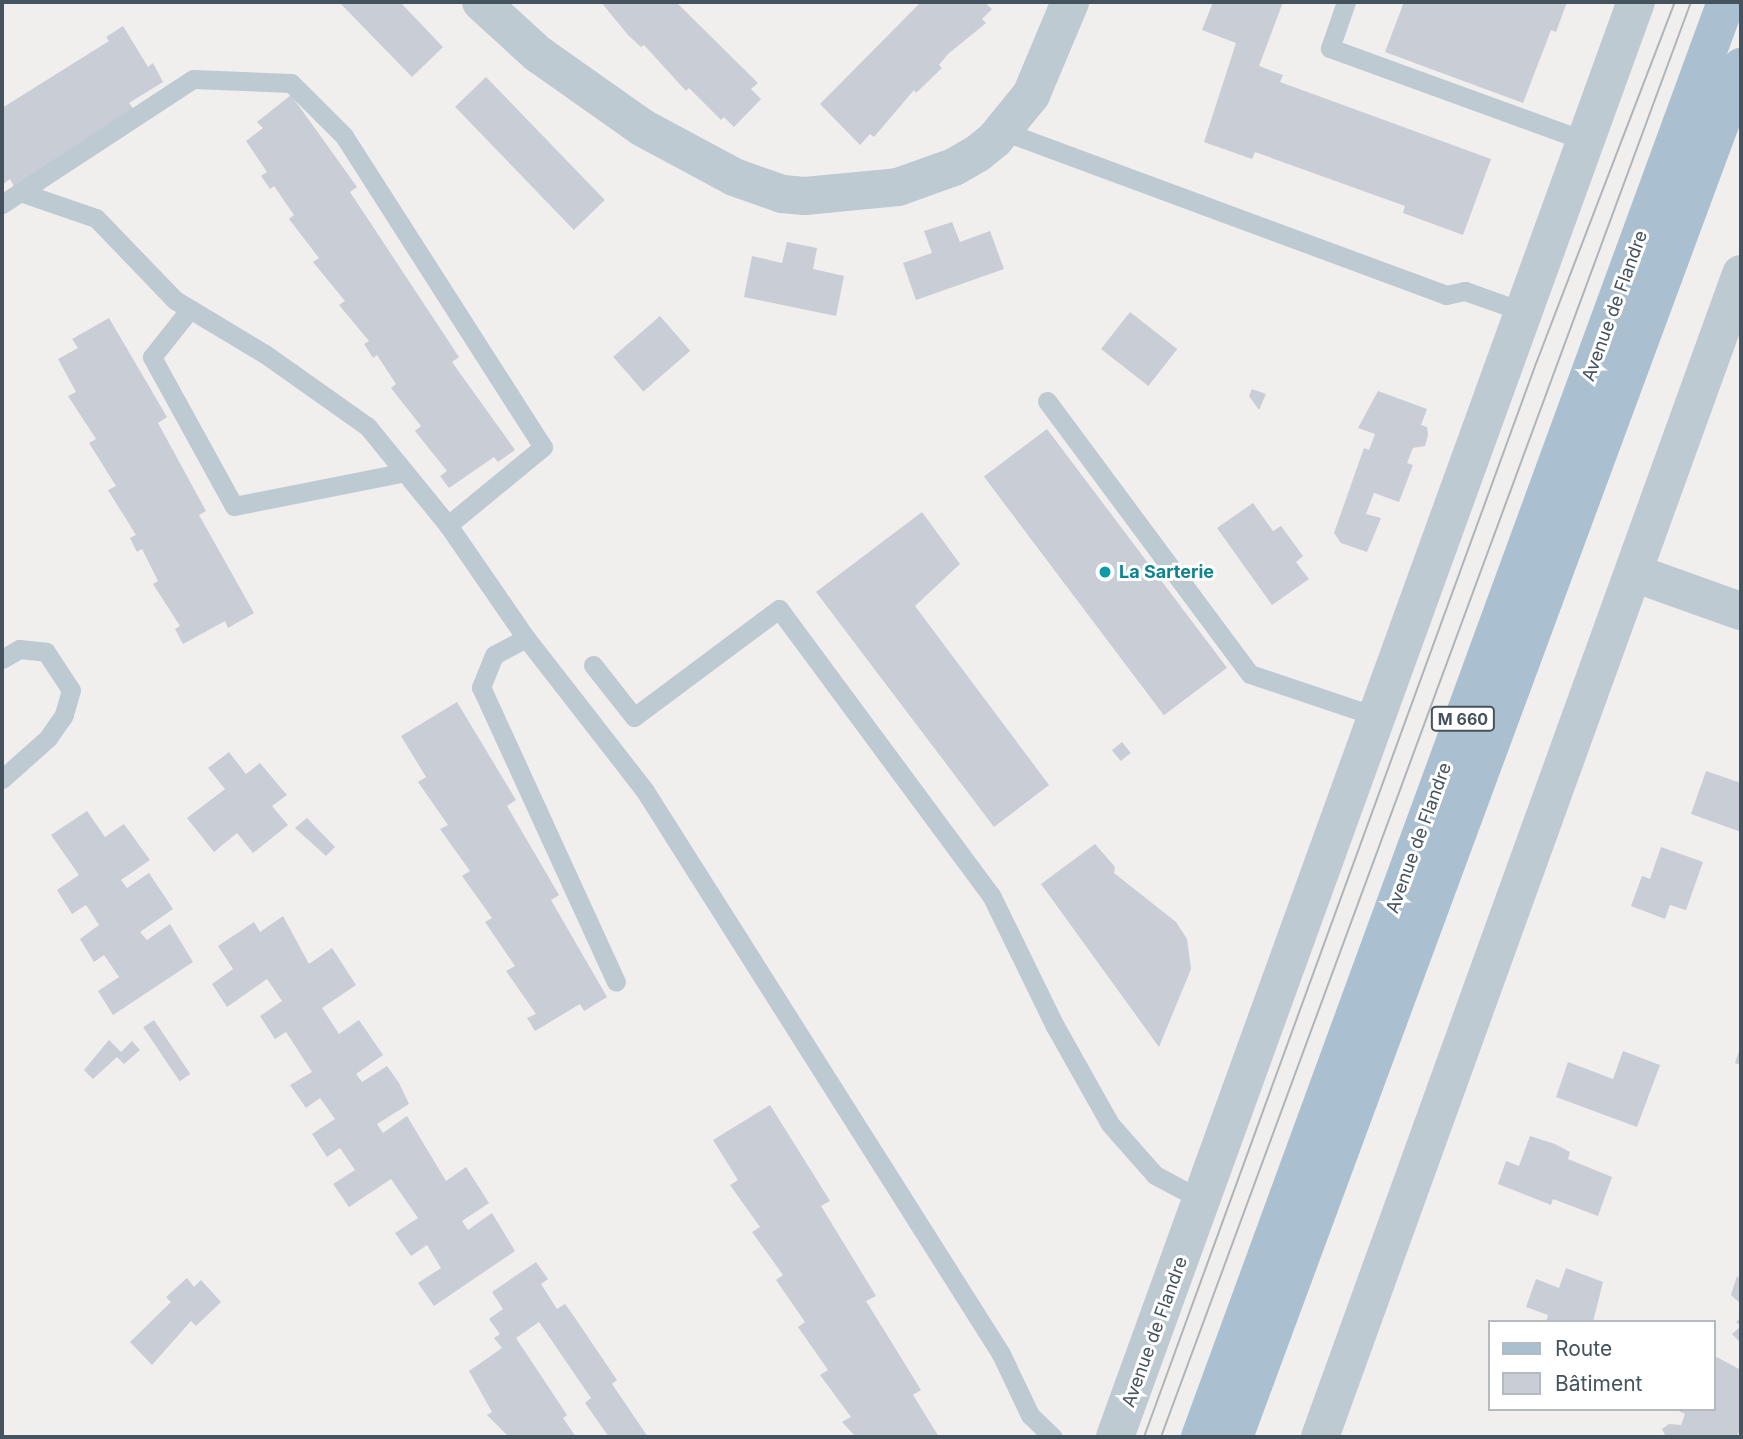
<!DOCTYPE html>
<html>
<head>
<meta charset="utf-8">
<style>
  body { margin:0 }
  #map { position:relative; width:1743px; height:1439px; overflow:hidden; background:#f1eeee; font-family:Inter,sans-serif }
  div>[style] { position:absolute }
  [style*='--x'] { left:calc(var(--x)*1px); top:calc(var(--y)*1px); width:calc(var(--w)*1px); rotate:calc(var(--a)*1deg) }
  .building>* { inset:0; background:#c9cdd5; transform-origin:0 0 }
  .service>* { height:19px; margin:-9.5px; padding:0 9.5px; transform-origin:9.5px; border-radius:9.5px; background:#bdcad2 }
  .minor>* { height:38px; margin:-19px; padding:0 19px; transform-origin:19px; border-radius:19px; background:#bdcad2 }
  .tertiary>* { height:38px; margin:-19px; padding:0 19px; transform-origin:19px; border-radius:19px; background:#bdcad2 }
  .primary>* { height:38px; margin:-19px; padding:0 19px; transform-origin:19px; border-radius:19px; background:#aac0d1 }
  .tram>* { height:2px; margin:-1px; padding:0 1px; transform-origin:1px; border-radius:1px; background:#afb4b9 }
  .dots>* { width:19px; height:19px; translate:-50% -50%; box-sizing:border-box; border:4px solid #fff; border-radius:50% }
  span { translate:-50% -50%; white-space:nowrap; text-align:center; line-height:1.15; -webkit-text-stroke:6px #fff; paint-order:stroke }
  .shield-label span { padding:2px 5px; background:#fff; border:2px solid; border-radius:5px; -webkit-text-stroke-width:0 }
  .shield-label { font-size:16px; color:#44535e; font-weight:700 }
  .street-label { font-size:18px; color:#44535e }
  .culture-label { font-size:18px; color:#0d838f; font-weight:700 }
  .left { translate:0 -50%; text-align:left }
  .frame { position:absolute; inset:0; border:4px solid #44535e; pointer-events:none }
  .legend { position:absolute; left:1488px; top:1320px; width:228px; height:91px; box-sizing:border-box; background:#fff; border:2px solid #b4babf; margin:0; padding:9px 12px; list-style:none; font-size:21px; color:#44535e }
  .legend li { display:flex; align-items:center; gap:14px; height:35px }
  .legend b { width:35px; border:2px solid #b4babf }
</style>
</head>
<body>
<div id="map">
  <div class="building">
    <div style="clip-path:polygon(339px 2px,400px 2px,443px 47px,412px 77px)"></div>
    <div style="clip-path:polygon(601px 2px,676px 2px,758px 83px,751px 89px,761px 99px,734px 127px,724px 117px,721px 120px,689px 88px,686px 91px,644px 45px,641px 47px,628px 35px)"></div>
    <div style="clip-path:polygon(921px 2px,984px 2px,992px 9px,982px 19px,986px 23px,948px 54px,939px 65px,942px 68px,916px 93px,914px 90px,874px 137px,870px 134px,860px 145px,820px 104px)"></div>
    <div style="clip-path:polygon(1213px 2px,1283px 2px,1259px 66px,1283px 75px,1280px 82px,1491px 159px,1463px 235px,1403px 213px,1405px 206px,1255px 152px,1252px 159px,1204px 142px,1236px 43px,1202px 30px)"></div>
    <div style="clip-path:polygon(1404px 2px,1567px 2px,1556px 32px,1551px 30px,1523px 103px,1385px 52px)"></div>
    <div style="clip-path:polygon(123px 26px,148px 67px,153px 63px,163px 82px,129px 103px,135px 111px,16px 190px,10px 179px,2px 185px,2px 108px,109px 41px,106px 37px)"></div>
    <div style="left:486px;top:77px;width:171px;height:43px;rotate:46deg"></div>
    <div style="clip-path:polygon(291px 95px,357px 187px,350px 192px,459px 357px,452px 362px,515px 450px,498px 462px,494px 457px,449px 488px,440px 476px,447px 471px,415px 431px,421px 426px,391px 388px,396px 384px,377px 355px,373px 358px,364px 344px,369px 341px,339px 305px,345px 301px,313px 262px,319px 258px,289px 219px,294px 215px,274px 186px,270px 189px,261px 176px,267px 172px,246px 141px,263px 128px,257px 122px)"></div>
    <div style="clip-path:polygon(952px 222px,960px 242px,990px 231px,1004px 269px,916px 300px,903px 263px,932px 253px,924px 231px)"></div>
    <div style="clip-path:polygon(787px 242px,817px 248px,813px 269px,844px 276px,836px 316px,744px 297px,752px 256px,782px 263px)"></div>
    <div style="left:1130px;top:312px;width:60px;height:47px;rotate:38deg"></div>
    <div style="left:660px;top:316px;width:46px;height:62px;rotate:49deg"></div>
    <div style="clip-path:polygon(109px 318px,167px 417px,158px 423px,206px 511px,199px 515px,254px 613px,228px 628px,225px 621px,183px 644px,175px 629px,180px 626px,153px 584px,158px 581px,142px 549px,137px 552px,130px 538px,136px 535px,108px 490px,116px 486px,89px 443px,96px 439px,68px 396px,76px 392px,58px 359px,78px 348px,72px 339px)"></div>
    <div style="clip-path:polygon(1252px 389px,1266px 394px,1259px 410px,1249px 396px)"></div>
    <div style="clip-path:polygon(1378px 391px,1427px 409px,1421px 425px,1427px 427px,1428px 435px,1425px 446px,1413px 448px,1407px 463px,1413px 465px,1399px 502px,1374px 493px,1366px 514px,1381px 518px,1367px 552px,1341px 543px,1334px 533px,1364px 448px,1369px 450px,1375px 434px,1358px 428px)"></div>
    <div style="left:1047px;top:429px;width:299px;height:79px;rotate:53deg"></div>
    <div style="clip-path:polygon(1253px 503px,1273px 531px,1281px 526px,1303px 556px,1296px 562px,1309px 579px,1272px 605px,1217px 528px)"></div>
    <div style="clip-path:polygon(922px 512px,960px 564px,915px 606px,1049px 785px,994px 827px,816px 592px)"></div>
    <div style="clip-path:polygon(457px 702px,516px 800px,507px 806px,559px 895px,551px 900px,607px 997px,584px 1011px,580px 1004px,535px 1031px,527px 1018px,536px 1014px,506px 971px,515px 966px,485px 922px,492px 918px,462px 876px,470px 871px,440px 829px,448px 825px,418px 782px,426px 777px,401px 736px)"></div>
    <div style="left:1122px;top:742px;width:14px;height:13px;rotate:51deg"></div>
    <div style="clip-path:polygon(229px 752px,246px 774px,260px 763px,287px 795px,272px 806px,288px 825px,253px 853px,237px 833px,214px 852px,187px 818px,225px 789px,208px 768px)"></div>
    <div style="clip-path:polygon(1706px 771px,1741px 783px,1741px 832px,1691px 814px)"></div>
    <div style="clip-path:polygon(87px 811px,105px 837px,124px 824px,150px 860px,121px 880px,127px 888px,149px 873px,173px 909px,140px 932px,147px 940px,170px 924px,193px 962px,113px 1015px,98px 991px,119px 977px,104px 955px,94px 962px,80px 939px,99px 925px,86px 905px,72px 914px,57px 890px,79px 875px,51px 835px)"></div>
    <div style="clip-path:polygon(307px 818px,335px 847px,326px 856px,295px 828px)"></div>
    <div style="clip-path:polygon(1095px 844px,1115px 867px,1114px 873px,1176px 922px,1187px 939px,1191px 969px,1159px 1047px,1041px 884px)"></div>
    <div style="clip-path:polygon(1661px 847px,1703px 862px,1686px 910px,1670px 905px,1665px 919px,1631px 906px,1642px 876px,1650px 879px)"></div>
    <div style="clip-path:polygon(283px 916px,309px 964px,332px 948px,356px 985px,322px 1008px,339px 1034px,359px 1020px,383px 1055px,356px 1074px,362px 1082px,387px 1066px,399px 1083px,409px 1104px,377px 1124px,383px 1133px,407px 1116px,446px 1181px,466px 1167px,489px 1203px,462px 1221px,468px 1230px,492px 1213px,515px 1251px,434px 1306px,418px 1283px,441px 1268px,427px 1245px,411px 1256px,395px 1233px,418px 1218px,391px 1179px,349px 1207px,333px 1184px,355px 1170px,340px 1148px,327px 1157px,312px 1134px,335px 1119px,320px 1098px,306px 1108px,290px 1085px,312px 1072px,286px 1032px,275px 1039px,260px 1016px,282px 1001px,267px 979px,227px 1007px,212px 984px,233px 969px,218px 946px,254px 922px,260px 932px)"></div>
    <div style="left:154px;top:1020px;width:65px;height:13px;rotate:56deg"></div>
    <div style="clip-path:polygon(109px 1040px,121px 1052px,132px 1041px,140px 1050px,124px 1064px,117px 1057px,93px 1079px,84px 1070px)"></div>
    <div style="clip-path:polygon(1741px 1046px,1741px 1065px,1735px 1063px)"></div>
    <div style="clip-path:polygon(1623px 1051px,1660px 1065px,1637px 1127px,1556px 1097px,1568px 1062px,1613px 1079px)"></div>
    <div style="clip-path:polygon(770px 1105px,830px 1201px,821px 1206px,876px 1296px,866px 1301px,921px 1390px,913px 1395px,939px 1437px,856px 1437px,842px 1422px,851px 1417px,820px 1375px,828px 1370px,798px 1327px,805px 1322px,776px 1280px,783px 1275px,752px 1232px,760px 1227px,730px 1185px,738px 1180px,713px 1140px)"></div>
    <div style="clip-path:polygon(1530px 1136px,1555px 1144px,1570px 1152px,1568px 1159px,1612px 1177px,1598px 1216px,1553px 1199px,1551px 1205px,1498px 1184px,1506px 1161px,1519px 1166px)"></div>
    <div style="clip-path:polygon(536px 1262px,548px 1279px,541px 1284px,557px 1309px,565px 1304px,573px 1315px,617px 1380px,612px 1384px,648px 1437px,609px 1437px,585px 1403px,591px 1398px,539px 1322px,516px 1338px,567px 1415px,563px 1418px,576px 1437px,509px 1437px,487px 1415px,492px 1412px,469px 1371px,502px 1348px,494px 1338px,500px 1334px,489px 1319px,503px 1309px,492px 1292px)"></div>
    <div style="clip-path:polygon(1566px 1268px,1603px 1282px,1593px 1322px,1546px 1322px,1548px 1315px,1526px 1307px,1536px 1279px,1559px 1288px)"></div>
    <div style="clip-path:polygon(1737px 1276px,1741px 1281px,1741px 1304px,1731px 1295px)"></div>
    <div style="clip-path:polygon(187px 1278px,194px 1287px,201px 1280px,221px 1302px,196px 1326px,191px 1321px,152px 1365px,130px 1342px,171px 1302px,166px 1297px)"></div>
    <div style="clip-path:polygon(1741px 1317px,1741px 1343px,1732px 1334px,1741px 1326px,1736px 1322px)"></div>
    <div style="clip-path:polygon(1713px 1355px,1741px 1370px,1741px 1426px,1737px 1437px,1666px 1437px,1662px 1429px,1669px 1424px,1681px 1425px,1685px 1414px,1675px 1409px,1713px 1409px)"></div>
  </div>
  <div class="service">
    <div style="--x:1346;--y:2;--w:49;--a:109.2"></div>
    <div style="--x:1330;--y:48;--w:272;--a:20"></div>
    <div style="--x:1003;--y:131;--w:472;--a:20.3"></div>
    <div style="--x:1446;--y:295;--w:19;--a:-12"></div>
    <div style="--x:1465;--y:291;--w:63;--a:19.6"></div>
    <div style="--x:20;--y:192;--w:80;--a:18.9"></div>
    <div style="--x:96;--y:218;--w:114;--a:46.1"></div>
    <div style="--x:175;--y:300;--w:105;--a:31"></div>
    <div style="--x:265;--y:354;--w:126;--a:35.3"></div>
    <div style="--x:368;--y:427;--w:127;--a:50.8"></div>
    <div style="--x:448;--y:525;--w:137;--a:55.4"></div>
    <div style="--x:526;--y:638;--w:194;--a:52.1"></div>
    <div style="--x:645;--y:791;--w:666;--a:57.69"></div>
    <div style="--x:1001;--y:1354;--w:68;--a:64.6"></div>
    <div style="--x:1030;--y:1415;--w:32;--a:44"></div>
    <div style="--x:2;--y:204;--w:228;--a:-33.2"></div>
    <div style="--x:193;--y:79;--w:98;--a:2.3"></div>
    <div style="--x:291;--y:83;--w:75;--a:45"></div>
    <div style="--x:344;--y:136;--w:369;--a:57.4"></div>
    <div style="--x:543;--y:447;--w:123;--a:140.6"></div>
    <div style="--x:190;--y:309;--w:61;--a:128.4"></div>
    <div style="--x:152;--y:357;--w:170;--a:61.2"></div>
    <div style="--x:234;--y:506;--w:174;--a:-11.2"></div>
    <div style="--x:1047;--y:401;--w:340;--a:53.4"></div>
    <div style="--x:1250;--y:674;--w:135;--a:18.6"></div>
    <div style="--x:526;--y:638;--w:36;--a:152"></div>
    <div style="--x:494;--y:655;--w:35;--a:112"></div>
    <div style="--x:481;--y:687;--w:324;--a:65.4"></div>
    <div style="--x:2;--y:659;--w:20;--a:-30"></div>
    <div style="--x:19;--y:649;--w:27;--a:6"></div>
    <div style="--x:46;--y:652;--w:45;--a:56.7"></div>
    <div style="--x:71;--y:690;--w:26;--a:106"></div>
    <div style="--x:64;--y:715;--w:28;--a:125"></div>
    <div style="--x:48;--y:738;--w:62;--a:138.3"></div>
    <div style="--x:593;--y:665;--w:66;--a:51.7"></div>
    <div style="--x:634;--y:717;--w:181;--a:-36.7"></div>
    <div style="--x:779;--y:609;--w:356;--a:53.5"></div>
    <div style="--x:991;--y:895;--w:146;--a:64"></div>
    <div style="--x:1055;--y:1026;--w:112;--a:60.7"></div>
    <div style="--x:1110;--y:1124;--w:68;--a:48.6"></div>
    <div style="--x:1155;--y:1175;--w:55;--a:28"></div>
  </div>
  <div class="minor">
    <div style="--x:481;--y:2;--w:77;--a:42.4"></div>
    <div style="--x:538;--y:54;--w:128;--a:35.2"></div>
    <div style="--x:643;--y:128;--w:103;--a:28.3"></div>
    <div style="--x:734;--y:177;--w:51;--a:19.5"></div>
    <div style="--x:782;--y:194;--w:23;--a:5"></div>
    <div style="--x:805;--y:196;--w:93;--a:-5.5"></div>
    <div style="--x:898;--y:187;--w:59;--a:-19.7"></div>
    <div style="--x:954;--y:167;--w:28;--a:-30"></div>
    <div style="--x:978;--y:153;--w:22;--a:-39"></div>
    <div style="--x:995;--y:139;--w:57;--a:-50.7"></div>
    <div style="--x:1031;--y:95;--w:101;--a:-67.2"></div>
    <div style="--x:1634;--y:573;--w:114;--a:19.6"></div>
  </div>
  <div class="tertiary">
    <div style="--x:1115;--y:1437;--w:1527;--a:-70.05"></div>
    <div style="--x:1320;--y:1437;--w:1237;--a:-70.1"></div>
  </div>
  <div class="primary">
    <div style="--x:1200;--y:1437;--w:1528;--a:-69.87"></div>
    <div style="--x:1234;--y:1437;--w:1461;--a:-69.69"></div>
  </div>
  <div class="tram">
    <div style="--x:1144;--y:1437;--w:1146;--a:-69.94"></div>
    <div style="--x:1537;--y:361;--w:385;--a:-69"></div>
    <div style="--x:1161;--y:1437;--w:1530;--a:-69.73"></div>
  </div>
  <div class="dots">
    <div style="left:1105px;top:572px;background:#0f9aa8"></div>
  </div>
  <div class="shield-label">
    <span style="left:1463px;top:719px">M 660</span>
  </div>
  <div class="street-label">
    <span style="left:1615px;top:306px;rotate:-70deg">Avenue de Flandre</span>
    <span style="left:1419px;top:838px;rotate:-70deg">Avenue de Flandre</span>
    <span style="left:1155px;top:1332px;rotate:-70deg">Avenue de Flandre</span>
  </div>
  <div class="culture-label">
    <span class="left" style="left:1119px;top:572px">La Sarterie</span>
  </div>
  <div class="frame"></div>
  <ul class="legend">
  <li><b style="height:9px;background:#aac0d1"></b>Route</li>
  <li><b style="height:19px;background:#c9cdd5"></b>Bâtiment</li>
  </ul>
</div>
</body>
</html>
